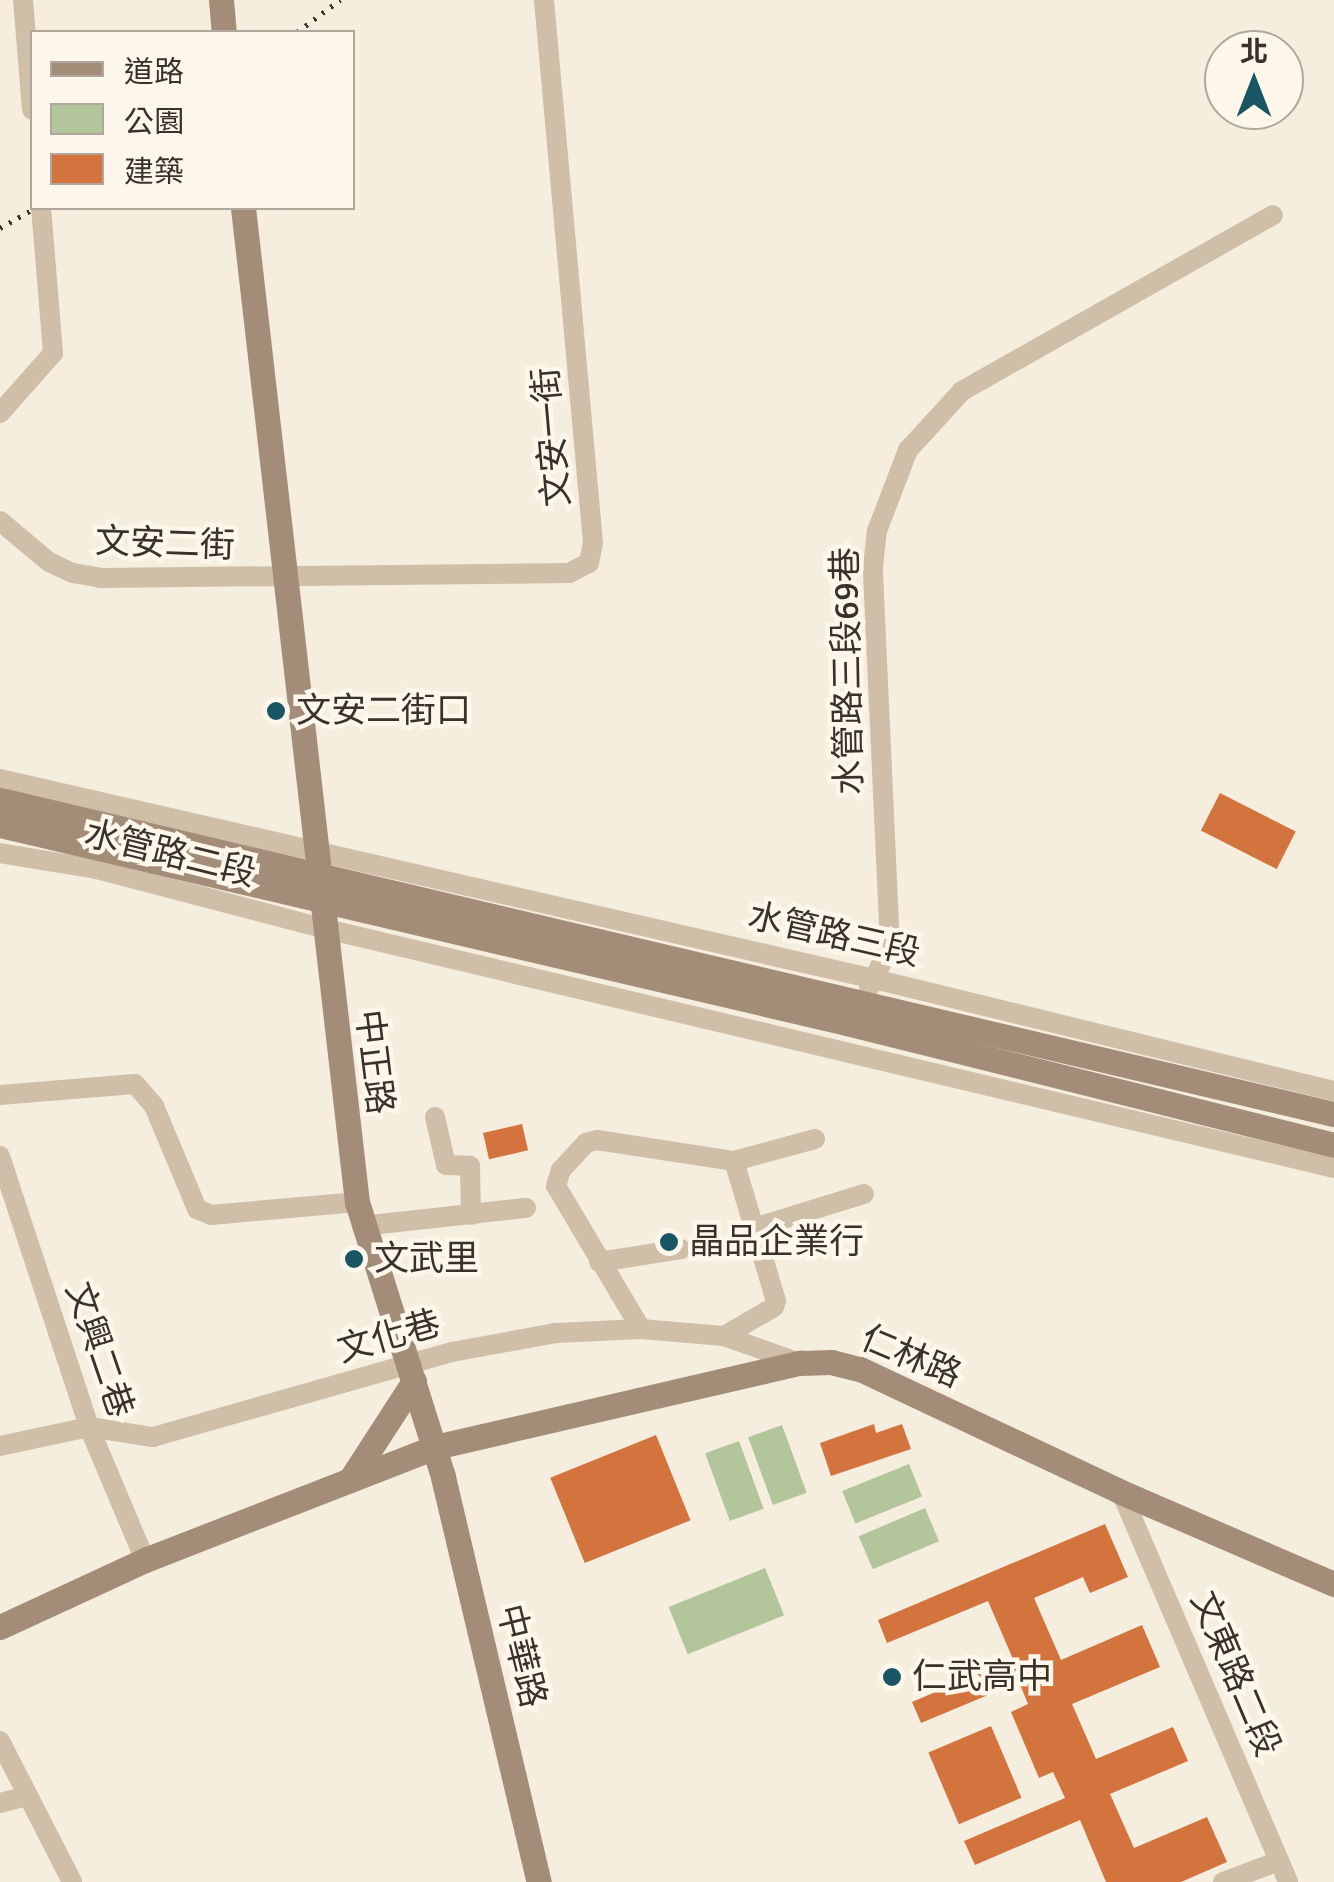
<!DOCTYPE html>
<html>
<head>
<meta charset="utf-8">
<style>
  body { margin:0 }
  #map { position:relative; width:1334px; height:1882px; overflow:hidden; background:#f5edde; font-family:Signika,"Noto Sans TC",sans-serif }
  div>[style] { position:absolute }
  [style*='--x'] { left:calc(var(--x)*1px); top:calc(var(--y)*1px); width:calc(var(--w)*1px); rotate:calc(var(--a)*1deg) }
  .green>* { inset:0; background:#b3c69b; transform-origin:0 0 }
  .building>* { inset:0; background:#d3733e; transform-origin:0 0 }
  .street>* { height:20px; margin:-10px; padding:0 10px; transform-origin:10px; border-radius:10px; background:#cfbea8 }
  .secondary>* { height:25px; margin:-12.5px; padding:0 12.5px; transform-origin:12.5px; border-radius:12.5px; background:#a38d79 }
  .rail>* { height:5px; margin-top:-2.5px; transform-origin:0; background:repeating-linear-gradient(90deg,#3b3129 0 2.5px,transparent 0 10.5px) }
  .dots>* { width:28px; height:28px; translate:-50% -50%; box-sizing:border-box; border:5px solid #fcf6eb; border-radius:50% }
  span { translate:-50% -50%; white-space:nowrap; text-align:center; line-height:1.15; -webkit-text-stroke:9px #fcf6eb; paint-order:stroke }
  .street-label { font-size:35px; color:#3b3129 }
  .poi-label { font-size:35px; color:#3b3129 }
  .left { translate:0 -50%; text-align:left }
  .legend { position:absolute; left:30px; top:30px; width:325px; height:180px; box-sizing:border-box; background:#fcf6eb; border:2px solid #afa79d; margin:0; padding:12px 18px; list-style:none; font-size:30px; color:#3b3129 }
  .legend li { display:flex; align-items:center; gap:20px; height:50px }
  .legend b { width:50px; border:2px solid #afa79d }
  .north { position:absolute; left:1204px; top:30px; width:100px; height:100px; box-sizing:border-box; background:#fcf6eb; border:2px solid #afa79d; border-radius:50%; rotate:0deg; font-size:28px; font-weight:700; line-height:40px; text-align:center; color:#3b3129 }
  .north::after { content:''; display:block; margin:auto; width:35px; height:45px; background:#195562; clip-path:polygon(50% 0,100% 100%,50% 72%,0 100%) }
</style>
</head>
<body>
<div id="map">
  <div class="green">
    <div style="left:782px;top:1425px;width:72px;height:36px;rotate:70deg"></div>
    <div style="left:739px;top:1441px;width:72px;height:36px;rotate:70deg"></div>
    <div style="left:909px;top:1464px;width:35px;height:72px;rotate:68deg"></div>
    <div style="left:925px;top:1508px;width:36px;height:72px;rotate:67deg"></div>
    <div style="left:765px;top:1568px;width:51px;height:104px;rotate:68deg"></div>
  </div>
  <div class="building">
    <div style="left:1220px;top:793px;width:85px;height:42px;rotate:27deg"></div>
    <div style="left:522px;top:1124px;width:27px;height:40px;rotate:77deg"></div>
    <div style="clip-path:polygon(874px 1424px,876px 1433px,902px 1424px,911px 1449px,831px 1476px,820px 1443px)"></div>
    <div style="left:656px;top:1435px;width:92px;height:114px;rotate:68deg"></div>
    <div style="clip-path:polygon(1105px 1524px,1128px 1577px,1090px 1593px,1083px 1577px,1034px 1598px,1061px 1660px,1142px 1625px,1160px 1667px,1072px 1704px,1096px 1759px,1173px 1727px,1188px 1761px,1110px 1794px,1134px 1848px,1207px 1817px,1227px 1862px,1181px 1882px,1106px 1882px,1080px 1820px,975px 1865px,964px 1841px,1065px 1798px,1053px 1772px,1039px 1778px,1011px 1712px,1028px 1704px,1019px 1682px,921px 1723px,912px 1702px,1013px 1659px,988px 1601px,887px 1643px,878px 1620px)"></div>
    <div style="left:991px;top:1726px;width:78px;height:68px;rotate:67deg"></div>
  </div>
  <div class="street">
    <div style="--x:23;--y:0;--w:110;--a:85.3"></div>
    <div style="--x:0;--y:413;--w:80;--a:-48.5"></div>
    <div style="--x:53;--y:353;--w:145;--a:-94.7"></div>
    <div style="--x:0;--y:521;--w:64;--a:39.9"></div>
    <div style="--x:49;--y:562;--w:26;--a:25"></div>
    <div style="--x:73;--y:573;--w:27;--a:10"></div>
    <div style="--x:100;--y:578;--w:469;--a:-0.6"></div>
    <div style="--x:569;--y:573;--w:22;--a:-27"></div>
    <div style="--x:589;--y:563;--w:20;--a:-79"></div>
    <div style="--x:593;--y:543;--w:545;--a:-95.16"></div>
    <div style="--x:0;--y:779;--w:897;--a:12.89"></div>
    <div style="--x:874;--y:979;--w:473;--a:13.7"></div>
    <div style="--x:0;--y:853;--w:98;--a:9.4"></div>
    <div style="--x:97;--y:869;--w:233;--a:14.7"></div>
    <div style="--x:322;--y:928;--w:1040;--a:13.34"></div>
    <div style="--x:869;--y:988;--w:46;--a:-62.9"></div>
    <div style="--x:890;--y:947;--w:380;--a:-92.6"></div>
    <div style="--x:873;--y:567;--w:36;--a:-84"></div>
    <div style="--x:877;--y:531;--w:87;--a:-69.1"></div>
    <div style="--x:908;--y:450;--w:80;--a:-47.5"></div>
    <div style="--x:962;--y:391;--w:357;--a:-29.5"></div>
    <div style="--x:0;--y:1095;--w:135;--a:-4.7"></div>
    <div style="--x:135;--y:1084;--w:29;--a:49"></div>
    <div style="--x:154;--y:1106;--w:112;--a:67.3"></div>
    <div style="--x:197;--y:1209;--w:15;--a:23"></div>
    <div style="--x:211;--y:1215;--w:147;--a:-5.1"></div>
    <div style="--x:435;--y:1117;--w:49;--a:77.1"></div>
    <div style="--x:446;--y:1165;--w:24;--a:2"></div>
    <div style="--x:470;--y:1166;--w:49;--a:88.8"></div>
    <div style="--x:0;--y:1156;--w:285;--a:71.8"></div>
    <div style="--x:89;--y:1427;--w:144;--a:67.2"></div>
    <div style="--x:734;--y:1161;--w:84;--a:-15.2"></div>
    <div style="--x:362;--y:1226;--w:165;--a:-6.3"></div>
    <div style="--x:754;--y:1228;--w:115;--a:-17.2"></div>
    <div style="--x:599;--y:1262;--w:83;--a:-9"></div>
    <div style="--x:641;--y:1329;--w:166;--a:-120.7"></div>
    <div style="--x:556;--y:1186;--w:17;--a:-73"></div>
    <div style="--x:561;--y:1170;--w:37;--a:-47"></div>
    <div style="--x:586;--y:1143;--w:11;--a:-15"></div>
    <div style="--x:597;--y:1140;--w:139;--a:8.7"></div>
    <div style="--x:734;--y:1161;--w:146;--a:73.3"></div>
    <div style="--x:776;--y:1301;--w:6;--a:108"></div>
    <div style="--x:774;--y:1307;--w:58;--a:149.9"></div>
    <div style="--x:0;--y:1446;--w:91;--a:-12.1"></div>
    <div style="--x:89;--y:1427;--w:65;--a:8.9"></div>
    <div style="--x:153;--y:1437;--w:311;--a:-15.9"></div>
    <div style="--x:452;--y:1352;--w:106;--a:-10.4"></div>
    <div style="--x:556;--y:1333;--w:85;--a:-2.7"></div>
    <div style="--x:641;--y:1329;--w:83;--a:4.8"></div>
    <div style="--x:724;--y:1336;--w:81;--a:19.6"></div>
    <div style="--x:1121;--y:1492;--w:424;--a:66.8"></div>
    <div style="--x:0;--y:1741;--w:158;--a:62.9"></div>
    <div style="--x:0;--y:1803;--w:27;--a:-15"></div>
    <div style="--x:1223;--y:1882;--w:60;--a:-20.6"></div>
  </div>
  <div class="secondary">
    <div style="--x:221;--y:0;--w:32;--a:85"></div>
    <div style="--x:243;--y:208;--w:1001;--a:83.46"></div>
    <div style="--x:357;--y:1202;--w:288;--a:72.6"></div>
    <div style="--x:443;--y:1477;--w:416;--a:76.7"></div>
    <div style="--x:0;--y:800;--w:1370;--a:13.25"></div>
    <div style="--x:0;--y:825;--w:870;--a:13.16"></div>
    <div style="--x:847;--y:1023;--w:502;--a:14.06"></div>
    <div style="--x:350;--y:1480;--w:118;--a:-57.1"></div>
    <div style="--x:0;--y:1627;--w:160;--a:-24.8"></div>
    <div style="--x:145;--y:1560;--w:311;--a:-21.3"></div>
    <div style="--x:435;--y:1447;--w:375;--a:-13"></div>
    <div style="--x:800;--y:1363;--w:31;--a:-2"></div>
    <div style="--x:831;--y:1362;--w:30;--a:14"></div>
    <div style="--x:860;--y:1369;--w:289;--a:25.2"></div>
    <div style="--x:1121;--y:1492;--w:232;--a:23.4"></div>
  </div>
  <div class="rail">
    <div style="--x:297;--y:32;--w:54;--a:-36.7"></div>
    <div style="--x:0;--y:228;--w:40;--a:-29.7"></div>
  </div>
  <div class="dots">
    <div style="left:276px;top:711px;background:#195562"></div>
    <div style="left:669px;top:1242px;background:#195562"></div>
    <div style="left:354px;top:1259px;background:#195562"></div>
    <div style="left:892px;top:1677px;background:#195562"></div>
  </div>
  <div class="street-label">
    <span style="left:552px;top:437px;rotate:-95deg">文安一街</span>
    <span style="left:165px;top:544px;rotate:2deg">文安二街</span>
    <span style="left:848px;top:671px;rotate:-91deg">水管路三段69巷</span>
    <span style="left:170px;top:854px;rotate:14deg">水管路二段</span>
    <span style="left:834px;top:935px;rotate:13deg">水管路三段</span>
    <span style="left:374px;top:1062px;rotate:83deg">中正路</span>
    <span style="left:389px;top:1337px;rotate:-16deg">文化巷</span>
    <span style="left:99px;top:1350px;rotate:71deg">文興二巷</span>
    <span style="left:911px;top:1357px;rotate:23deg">仁林路</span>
    <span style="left:521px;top:1656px;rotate:76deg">中華路</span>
    <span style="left:1235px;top:1674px;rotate:67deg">文東路二段</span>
  </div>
  <div class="poi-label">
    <span class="left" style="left:296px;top:711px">文安二街口</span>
    <span class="left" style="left:689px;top:1242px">晶品企業行</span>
    <span class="left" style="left:374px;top:1259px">文武里</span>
    <span class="left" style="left:912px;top:1677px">仁武高中</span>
  </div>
  <ul class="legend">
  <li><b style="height:12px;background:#a38d79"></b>道路</li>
  <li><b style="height:28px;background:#b3c69b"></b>公園</li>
  <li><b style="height:28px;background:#d3733e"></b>建築</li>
  </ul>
  <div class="north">北</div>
</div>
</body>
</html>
